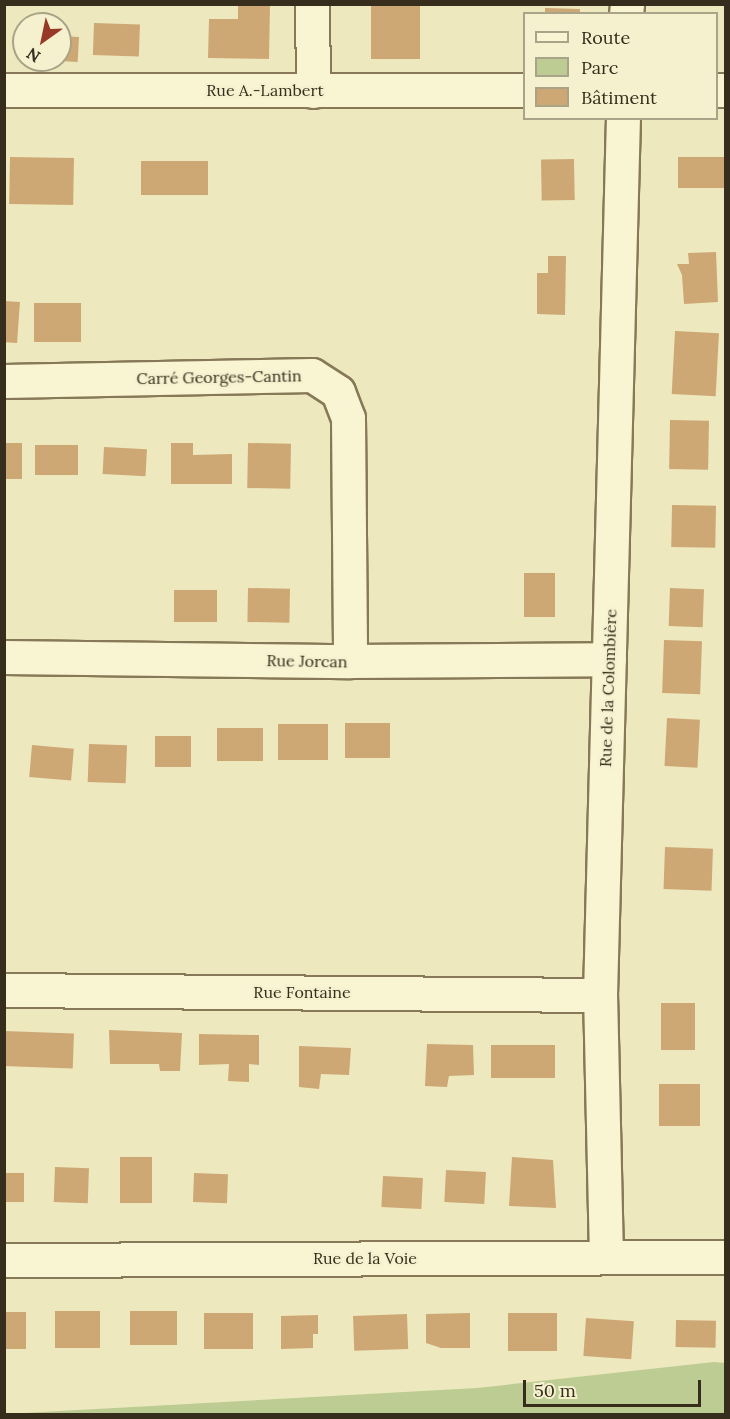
<!DOCTYPE html>
<html>
<head>
<meta charset="utf-8">
<style>
  body { margin:0 }
  #map { position:relative; width:730px; height:1419px; overflow:hidden; background:#eee8bf; font-family:Lora,serif }
  div>[style] { position:absolute }
  [style*='--x'] { left:calc(var(--x)*1px); top:calc(var(--y)*1px); width:calc(var(--w)*1px); rotate:calc(var(--a)*1deg) }
  .green>* { inset:0; background:#bccc93 }
  .building>* { inset:0; background:#cda875; transform-origin:0 0 }
  .roads { filter:drop-shadow(2px 0 #877957) drop-shadow(-2px 0 #877957) drop-shadow(0 2px #877957) drop-shadow(0 -2px #877957) }
  .minor>* { height:33px; margin:-16.5px; padding:0 16.5px; transform-origin:16.5px; border-radius:16.5px; background:#f9f4d2 }
  span { translate:-50% -50%; white-space:nowrap; text-align:center; line-height:1.15; -webkit-text-stroke:4.5px #f5f1cf; paint-order:stroke }
  .street-label { font-size:16px; color:#362d1c }
  .frame { position:absolute; inset:0; border:6px solid #362d1c; pointer-events:none }
  .legend { position:absolute; left:523px; top:12px; width:195px; height:108px; box-sizing:border-box; background:#f5f1cf; border:2px solid #a9a387; margin:0; padding:8px 10px; list-style:none; font-size:18px; color:#362d1c }
  .legend li { display:flex; align-items:center; gap:12px; height:30px }
  .legend b { width:30px; border:2px solid #a9a387 }
  .north { position:absolute; left:12px; top:12px; width:60px; height:60px; box-sizing:border-box; background:#f5f1cf; border:2px solid #a9a387; border-radius:50%; rotate:213deg; font-size:16px; font-weight:700; line-height:24px; text-align:center; color:#362d1c }
  .north::after { content:''; display:block; margin:auto; width:21px; height:27px; background:#963927; clip-path:polygon(50% 0,100% 100%,50% 72%,0 100%) }
  .scale { position:absolute; left:523px; top:1380px; width:178px; height:27px; box-sizing:border-box; border:3px solid #362d1c; border-top:0; padding-left:8px; font-size:18px; line-height:21px; white-space:nowrap; color:#362d1c; -webkit-text-stroke:4px #f5f1cf; paint-order:stroke }
</style>
</head>
<body>
<div id="map">
  <div class="green">
    <div style="clip-path:polygon(714px 1362px,725px 1363px,725px 1414px,5px 1414px,477px 1388px)"></div>
  </div>
  <div class="building">
    <div style="clip-path:polygon(238px 4px,270px 4px,269px 59px,208px 58px,209px 19px,238px 19px)"></div>
    <div style="left:371px;top:4px;width:49px;height:55px"></div>
    <div style="clip-path:polygon(545px 8px,580px 9px,580px 14px,545px 14px)"></div>
    <div style="left:94px;top:23px;width:46px;height:32px;rotate:2deg"></div>
    <div style="left:60px;top:36px;width:19px;height:25px;rotate:3deg"></div>
    <div style="left:10px;top:157px;width:64px;height:47px;rotate:1deg"></div>
    <div style="left:726px;top:157px;width:31px;height:48px;rotate:90deg"></div>
    <div style="left:574px;top:159px;width:41px;height:33px;rotate:89deg"></div>
    <div style="left:141px;top:161px;width:67px;height:34px"></div>
    <div style="clip-path:polygon(716px 252px,718px 302px,684px 304px,682px 275px,677px 264px,689px 264px,688px 253px)"></div>
    <div style="clip-path:polygon(548px 256px,566px 256px,565px 315px,537px 314px,537px 273px,548px 273px)"></div>
    <div style="left:4px;top:301px;width:16px;height:41px;rotate:4deg"></div>
    <div style="left:34px;top:303px;width:47px;height:39px"></div>
    <div style="left:675px;top:331px;width:44px;height:63px;rotate:3deg"></div>
    <div style="left:670px;top:420px;width:39px;height:49px;rotate:1deg"></div>
    <div style="left:4px;top:443px;width:18px;height:36px"></div>
    <div style="clip-path:polygon(171px 443px,193px 443px,193px 455px,232px 454px,232px 484px,171px 484px)"></div>
    <div style="left:248px;top:443px;width:43px;height:45px;rotate:1deg"></div>
    <div style="left:35px;top:445px;width:43px;height:30px"></div>
    <div style="left:104px;top:447px;width:43px;height:27px;rotate:3deg"></div>
    <div style="left:672px;top:505px;width:44px;height:42px;rotate:1deg"></div>
    <div style="left:524px;top:573px;width:31px;height:44px"></div>
    <div style="left:248px;top:588px;width:42px;height:34px;rotate:1deg"></div>
    <div style="left:670px;top:588px;width:34px;height:38px;rotate:2deg"></div>
    <div style="left:174px;top:590px;width:43px;height:32px"></div>
    <div style="left:664px;top:640px;width:38px;height:53px;rotate:2deg"></div>
    <div style="left:667px;top:718px;width:33px;height:48px;rotate:3deg"></div>
    <div style="left:390px;top:723px;width:35px;height:45px;rotate:90deg"></div>
    <div style="left:278px;top:724px;width:50px;height:36px"></div>
    <div style="left:263px;top:728px;width:33px;height:46px;rotate:90deg"></div>
    <div style="left:155px;top:736px;width:36px;height:31px"></div>
    <div style="left:89px;top:744px;width:38px;height:38px;rotate:2deg"></div>
    <div style="left:32px;top:745px;width:42px;height:32px;rotate:5deg"></div>
    <div style="left:665px;top:847px;width:48px;height:42px;rotate:2deg"></div>
    <div style="left:661px;top:1003px;width:34px;height:47px"></div>
    <div style="clip-path:polygon(109px 1030px,182px 1033px,180px 1071px,160px 1071px,159px 1064px,110px 1064px)"></div>
    <div style="left:4px;top:1031px;width:70px;height:35px;rotate:2deg"></div>
    <div style="clip-path:polygon(199px 1034px,259px 1035px,259px 1065px,249px 1064px,249px 1082px,228px 1081px,229px 1064px,199px 1065px)"></div>
    <div style="clip-path:polygon(427px 1044px,473px 1045px,474px 1075px,449px 1076px,447px 1087px,425px 1086px)"></div>
    <div style="left:491px;top:1045px;width:64px;height:33px"></div>
    <div style="clip-path:polygon(299px 1046px,351px 1048px,349px 1075px,321px 1074px,319px 1089px,299px 1087px)"></div>
    <div style="left:659px;top:1084px;width:41px;height:42px"></div>
    <div style="left:120px;top:1157px;width:32px;height:46px"></div>
    <div style="clip-path:polygon(512px 1157px,553px 1160px,556px 1208px,509px 1206px)"></div>
    <div style="left:55px;top:1167px;width:34px;height:35px;rotate:2deg"></div>
    <div style="left:446px;top:1170px;width:40px;height:32px;rotate:3deg"></div>
    <div style="left:4px;top:1173px;width:20px;height:29px"></div>
    <div style="left:194px;top:1173px;width:34px;height:29px;rotate:2deg"></div>
    <div style="left:383px;top:1176px;width:40px;height:31px;rotate:3deg"></div>
    <div style="left:55px;top:1311px;width:45px;height:37px"></div>
    <div style="left:130px;top:1311px;width:47px;height:34px"></div>
    <div style="left:4px;top:1312px;width:22px;height:37px"></div>
    <div style="left:253px;top:1313px;width:36px;height:49px;rotate:90deg"></div>
    <div style="clip-path:polygon(470px 1313px,470px 1348px,441px 1348px,426px 1343px,426px 1314px)"></div>
    <div style="left:557px;top:1313px;width:38px;height:49px;rotate:90deg"></div>
    <div style="left:407px;top:1314px;width:35px;height:54px;rotate:88deg"></div>
    <div style="clip-path:polygon(318px 1315px,318px 1334px,313px 1334px,313px 1348px,281px 1349px,281px 1316px)"></div>
    <div style="left:586px;top:1318px;width:48px;height:38px;rotate:4deg"></div>
    <div style="left:676px;top:1320px;width:40px;height:27px;rotate:1deg"></div>
  </div>
  <div class="roads">
    <div class="minor">
      <div style="--x:312;--y:4;--w:87;--a:89.3"></div>
      <div style="--x:626;--y:14;--w:10;--a:-84"></div>
      <div style="--x:4;--y:90;--w:520;--a:0"></div>
      <div style="--x:716;--y:90;--w:10;--a:0"></div>
      <div style="--x:4;--y:381;--w:308;--a:-1.1"></div>
      <div style="--x:312;--y:375;--w:31;--a:33"></div>
      <div style="--x:338;--y:392;--w:28;--a:69"></div>
      <div style="--x:348;--y:418;--w:243;--a:89.5"></div>
      <div style="--x:4;--y:657;--w:346;--a:0.7"></div>
      <div style="--x:350;--y:661;--w:259;--a:-0.4"></div>
      <div style="--x:4;--y:990;--w:596;--a:0.48"></div>
      <div style="--x:606;--y:1257;--w:262;--a:-91.3"></div>
      <div style="--x:600;--y:995;--w:877;--a:-88.5"></div>
      <div style="--x:4;--y:1260;--w:722;--a:-0.24"></div>
    </div>
  </div>
  <div class="street-label">
    <span style="left:265px;top:90px">Rue A.-Lambert</span>
    <span style="left:219px;top:377px;rotate:-1deg">Carré Georges-Cantin</span>
    <span style="left:307px;top:661px;rotate:1deg">Rue Jorcan</span>
    <span style="left:608px;top:688px;rotate:-88deg">Rue de la Colombière</span>
    <span style="left:302px;top:992px">Rue Fontaine</span>
    <span style="left:365px;top:1258px">Rue de la Voie</span>
  </div>
  <div class="frame"></div>
  <ul class="legend">
  <li><b style="height:8px;background:#f9f4d2"></b>Route</li>
  <li><b style="height:16px;background:#bccc93"></b>Parc</li>
  <li><b style="height:16px;background:#cda875"></b>Bâtiment</li>
  </ul>
  <div class="north">N</div>
  <div class="scale">50 m</div>
</div>
</body>
</html>
